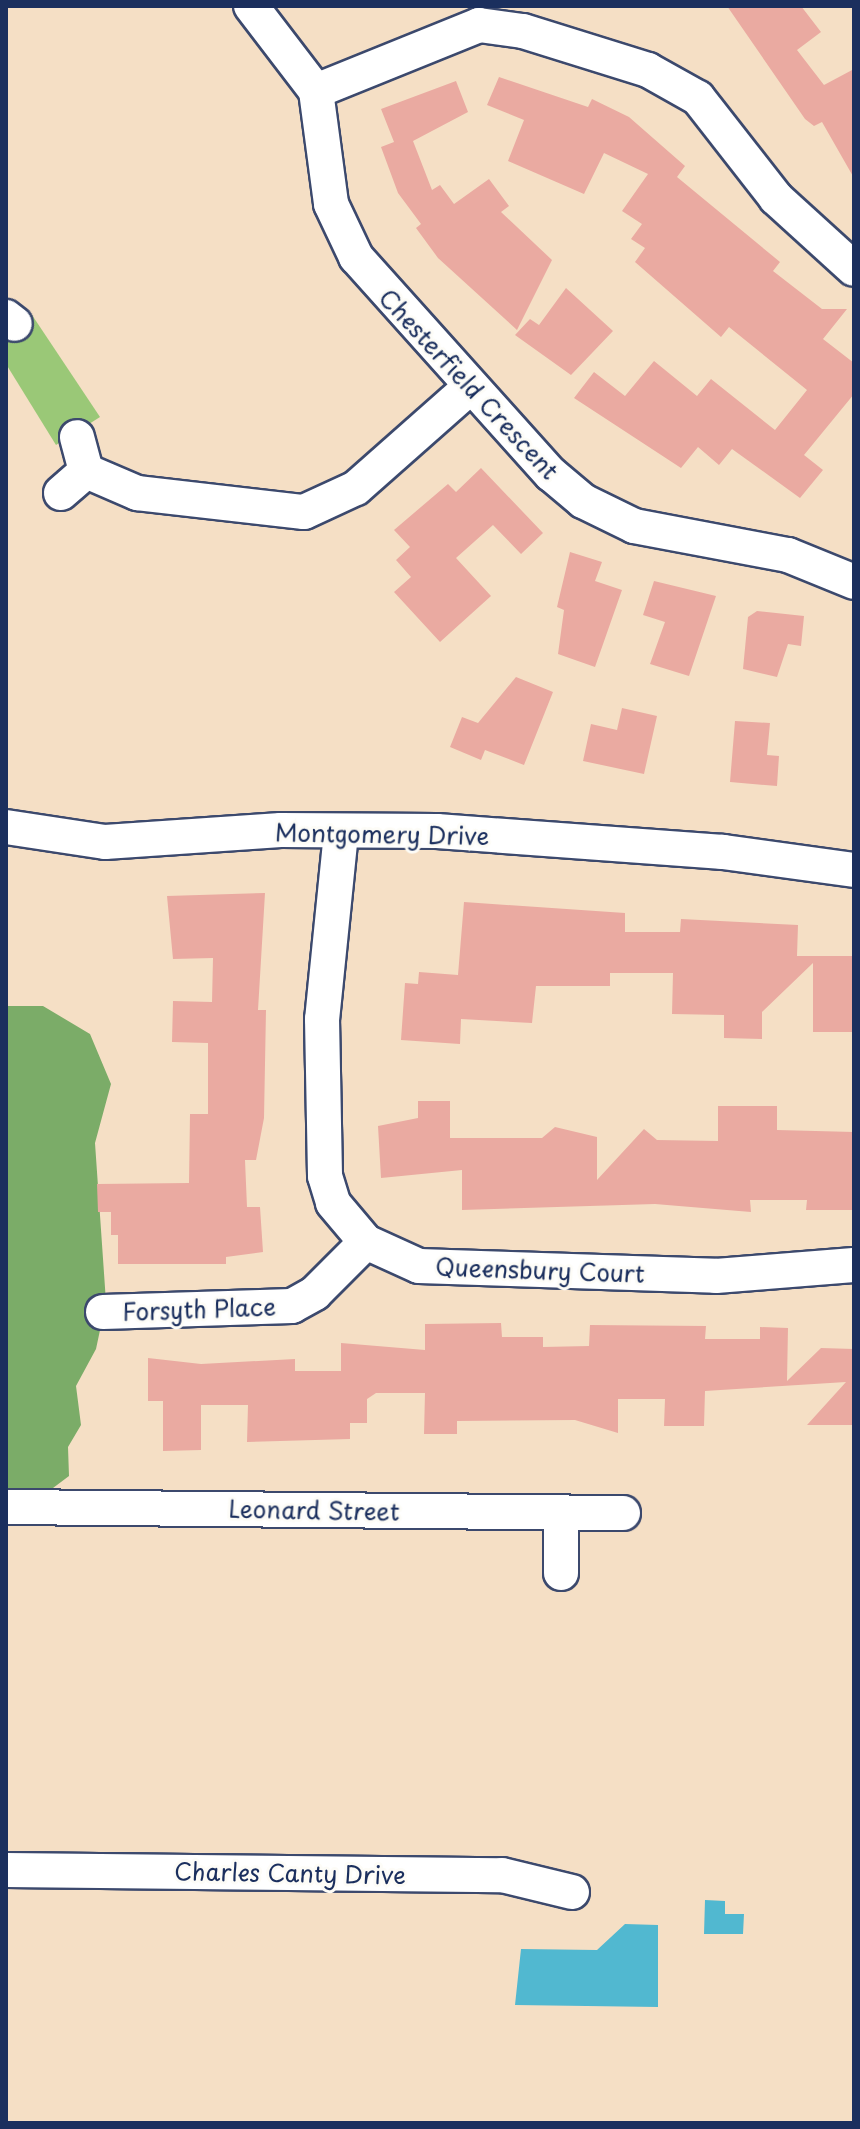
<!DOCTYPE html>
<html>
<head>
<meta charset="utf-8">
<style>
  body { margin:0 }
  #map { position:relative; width:860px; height:2129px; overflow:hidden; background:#f5dfc5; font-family:"Playpen Sans",sans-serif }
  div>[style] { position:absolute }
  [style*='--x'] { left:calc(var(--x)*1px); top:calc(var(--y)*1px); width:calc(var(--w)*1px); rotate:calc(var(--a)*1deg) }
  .green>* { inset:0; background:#9ac877 }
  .forest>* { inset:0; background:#7bac68 }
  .water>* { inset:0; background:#51b8d0 }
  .building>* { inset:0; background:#eaaaa1 }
  .roads { filter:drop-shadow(2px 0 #3c496d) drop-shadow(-2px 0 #3c496d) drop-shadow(0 2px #3c496d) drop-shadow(0 -2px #3c496d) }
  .minor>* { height:34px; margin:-17px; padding:0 17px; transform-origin:17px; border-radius:17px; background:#fff }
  span { translate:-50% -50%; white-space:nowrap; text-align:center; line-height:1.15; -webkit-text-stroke:6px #fdfcf7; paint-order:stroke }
  .street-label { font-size:24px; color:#1b2f5e }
  .frame { position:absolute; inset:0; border:8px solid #1b2f5e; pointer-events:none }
</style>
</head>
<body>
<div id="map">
  <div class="green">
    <div style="clip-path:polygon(32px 315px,100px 417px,56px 445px,6px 364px,6px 333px)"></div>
  </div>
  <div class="forest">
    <div style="clip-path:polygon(6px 1006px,43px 1006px,90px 1034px,111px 1084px,95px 1143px,106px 1302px,96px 1349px,76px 1386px,81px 1425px,68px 1447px,69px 1476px,41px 1497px,6px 1498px)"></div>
  </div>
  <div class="water">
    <div style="clip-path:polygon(705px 1900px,725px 1901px,725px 1914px,744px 1914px,743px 1934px,704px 1934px)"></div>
    <div style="clip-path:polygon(625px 1924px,658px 1925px,658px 2007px,515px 2005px,521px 1949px,597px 1950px)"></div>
  </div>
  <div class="building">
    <div style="clip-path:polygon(727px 6px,801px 6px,821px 32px,797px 50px,824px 85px,854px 69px,854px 178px,822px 122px,814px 126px,805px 119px)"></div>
    <div style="clip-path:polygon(499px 77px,588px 107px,592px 99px,629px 117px,685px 166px,677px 177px,780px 262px,773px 271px,822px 309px,847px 309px,823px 339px,854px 363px,854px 394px,804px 455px,823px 470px,800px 498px,732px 449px,719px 465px,698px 447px,681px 468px,574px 398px,594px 372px,625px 396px,654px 361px,697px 396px,711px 379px,775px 430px,807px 390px,729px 327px,721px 337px,635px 262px,645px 248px,631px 239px,642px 224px,622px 211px,648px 174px,604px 153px,584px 194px,508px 161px,524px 120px,487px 105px)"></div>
    <div style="clip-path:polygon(456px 81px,468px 112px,413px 141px,432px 190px,440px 185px,454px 204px,489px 179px,509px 206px,501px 212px,552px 260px,517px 330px,438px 258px,416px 228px,421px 224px,398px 193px,381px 147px,394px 142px,381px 109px)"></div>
    <div style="clip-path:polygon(566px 288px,613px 331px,571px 375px,515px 335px,530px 319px,539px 325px)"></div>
    <div style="clip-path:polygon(481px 468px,543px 533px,521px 554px,493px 525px,456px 558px,491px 596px,440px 642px,394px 592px,411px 577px,396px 560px,410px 547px,394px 530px,448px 484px,456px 492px)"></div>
    <div style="clip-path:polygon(570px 552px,602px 562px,595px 581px,622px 590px,595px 667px,558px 654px,564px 610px,557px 607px)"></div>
    <div style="clip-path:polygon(654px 581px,716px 596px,689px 676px,650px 664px,665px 622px,643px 615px)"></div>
    <div style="clip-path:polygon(757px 611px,804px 616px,801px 646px,788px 644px,777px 677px,743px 669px,748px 617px)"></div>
    <div style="clip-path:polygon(516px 677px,553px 692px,524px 765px,485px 750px,481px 760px,450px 747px,462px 717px,478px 723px)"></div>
    <div style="clip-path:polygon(622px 708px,657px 716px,644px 774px,583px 761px,591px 724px,617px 730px)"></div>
    <div style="clip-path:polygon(735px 721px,770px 723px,767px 755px,779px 756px,777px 786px,730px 782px)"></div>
    <div style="clip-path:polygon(265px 893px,258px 1010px,266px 1010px,264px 1118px,256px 1160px,245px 1160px,247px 1207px,260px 1207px,263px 1252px,226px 1257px,226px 1264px,118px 1264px,118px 1235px,111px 1235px,111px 1212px,98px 1212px,97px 1184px,189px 1183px,190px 1114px,208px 1114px,208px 1043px,172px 1042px,173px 1001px,212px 1002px,213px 958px,173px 959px,167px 896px)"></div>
    <div style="clip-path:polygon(464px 902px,625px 913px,625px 932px,680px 932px,681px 919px,798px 925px,797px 956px,854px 956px,854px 1032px,813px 1032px,813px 963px,762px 1012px,762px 1039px,724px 1038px,724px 1015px,672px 1014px,673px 973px,610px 973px,610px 986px,536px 986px,532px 1023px,461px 1019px,460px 1044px,401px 1040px,405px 983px,418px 984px,419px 972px,458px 975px)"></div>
    <div style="clip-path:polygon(418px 1101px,450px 1101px,450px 1138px,542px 1138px,555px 1127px,597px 1137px,597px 1180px,644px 1129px,657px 1140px,718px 1141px,718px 1106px,777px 1106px,777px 1130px,854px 1132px,854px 1210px,806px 1210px,807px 1200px,750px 1200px,751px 1212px,655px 1204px,462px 1210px,462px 1170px,381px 1178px,378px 1126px,418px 1118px)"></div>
    <div style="clip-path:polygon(501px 1323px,502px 1337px,543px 1337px,543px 1347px,589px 1346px,590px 1325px,706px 1326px,705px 1339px,760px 1339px,760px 1327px,788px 1328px,787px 1381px,821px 1348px,854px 1349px,854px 1425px,807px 1425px,846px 1382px,705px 1391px,704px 1426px,664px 1426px,665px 1399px,618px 1399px,618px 1433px,575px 1420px,457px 1421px,457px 1434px,424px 1434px,425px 1393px,376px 1393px,367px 1399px,367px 1423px,350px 1423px,350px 1439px,247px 1442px,248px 1405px,201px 1405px,201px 1450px,163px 1451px,163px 1401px,148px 1401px,148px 1358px,201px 1364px,295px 1359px,295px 1371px,341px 1371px,341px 1343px,425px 1350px,425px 1324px)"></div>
  </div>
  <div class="roads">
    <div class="minor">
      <div style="--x:251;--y:6;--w:107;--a:52.6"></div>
      <div style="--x:316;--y:91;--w:114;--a:82.4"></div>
      <div style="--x:331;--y:204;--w:59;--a:64.7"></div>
      <div style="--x:356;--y:257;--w:292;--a:48.1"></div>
      <div style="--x:551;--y:474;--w:42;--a:40.2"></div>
      <div style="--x:583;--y:501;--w:57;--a:26.1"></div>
      <div style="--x:634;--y:526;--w:157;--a:10.7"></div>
      <div style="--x:788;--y:555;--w:71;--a:22.2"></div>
      <div style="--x:316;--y:91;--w:176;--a:-22"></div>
      <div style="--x:479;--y:25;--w:44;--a:7.8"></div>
      <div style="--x:523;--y:31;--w:131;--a:17.3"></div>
      <div style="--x:648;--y:70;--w:57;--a:29.2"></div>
      <div style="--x:698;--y:98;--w:127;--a:52"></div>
      <div style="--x:776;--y:198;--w:105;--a:42.3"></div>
      <div style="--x:6;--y:317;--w:11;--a:38"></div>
      <div style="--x:86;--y:471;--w:56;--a:23.3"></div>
      <div style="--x:137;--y:493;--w:168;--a:6.5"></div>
      <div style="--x:304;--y:512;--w:57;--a:-24.8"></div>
      <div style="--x:356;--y:488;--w:151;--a:-41.5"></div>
      <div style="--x:61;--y:493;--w:33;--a:-41"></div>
      <div style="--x:86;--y:471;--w:35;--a:-105"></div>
      <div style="--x:6;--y:827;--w:100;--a:8.6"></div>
      <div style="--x:105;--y:842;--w:176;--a:-3.9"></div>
      <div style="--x:281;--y:830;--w:156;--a:0.4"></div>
      <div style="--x:437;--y:831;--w:287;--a:4.2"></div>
      <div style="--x:723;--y:852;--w:132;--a:7.8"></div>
      <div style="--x:341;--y:833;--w:187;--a:95.8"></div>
      <div style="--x:322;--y:1019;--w:157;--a:88.9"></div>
      <div style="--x:325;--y:1176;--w:28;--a:73"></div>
      <div style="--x:333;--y:1203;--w:51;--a:49.8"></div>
      <div style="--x:366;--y:1242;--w:58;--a:24.4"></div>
      <div style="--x:419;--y:1266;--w:297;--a:1.9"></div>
      <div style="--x:716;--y:1276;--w:138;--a:-4.6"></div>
      <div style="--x:103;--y:1312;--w:189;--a:-1.8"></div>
      <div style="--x:292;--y:1306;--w:26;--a:-29"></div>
      <div style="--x:315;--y:1293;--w:72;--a:-45"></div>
      <div style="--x:6;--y:1507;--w:617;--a:0.56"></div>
      <div style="--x:561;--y:1512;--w:61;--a:90"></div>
      <div style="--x:6;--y:1870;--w:496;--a:0.6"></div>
      <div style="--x:502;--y:1875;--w:72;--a:13.7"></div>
    </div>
  </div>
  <div class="street-label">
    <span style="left:469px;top:384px;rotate:47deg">Chesterfield Crescent</span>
    <span style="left:382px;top:834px;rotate:1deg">Montgomery Drive</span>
    <span style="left:540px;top:1270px;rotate:2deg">Queensbury Court</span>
    <span style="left:199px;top:1309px;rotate:-2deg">Forsyth Place</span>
    <span style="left:314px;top:1510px;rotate:1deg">Leonard Street</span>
    <span style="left:290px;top:1873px;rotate:1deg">Charles Canty Drive</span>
  </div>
  <div class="frame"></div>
</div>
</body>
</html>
